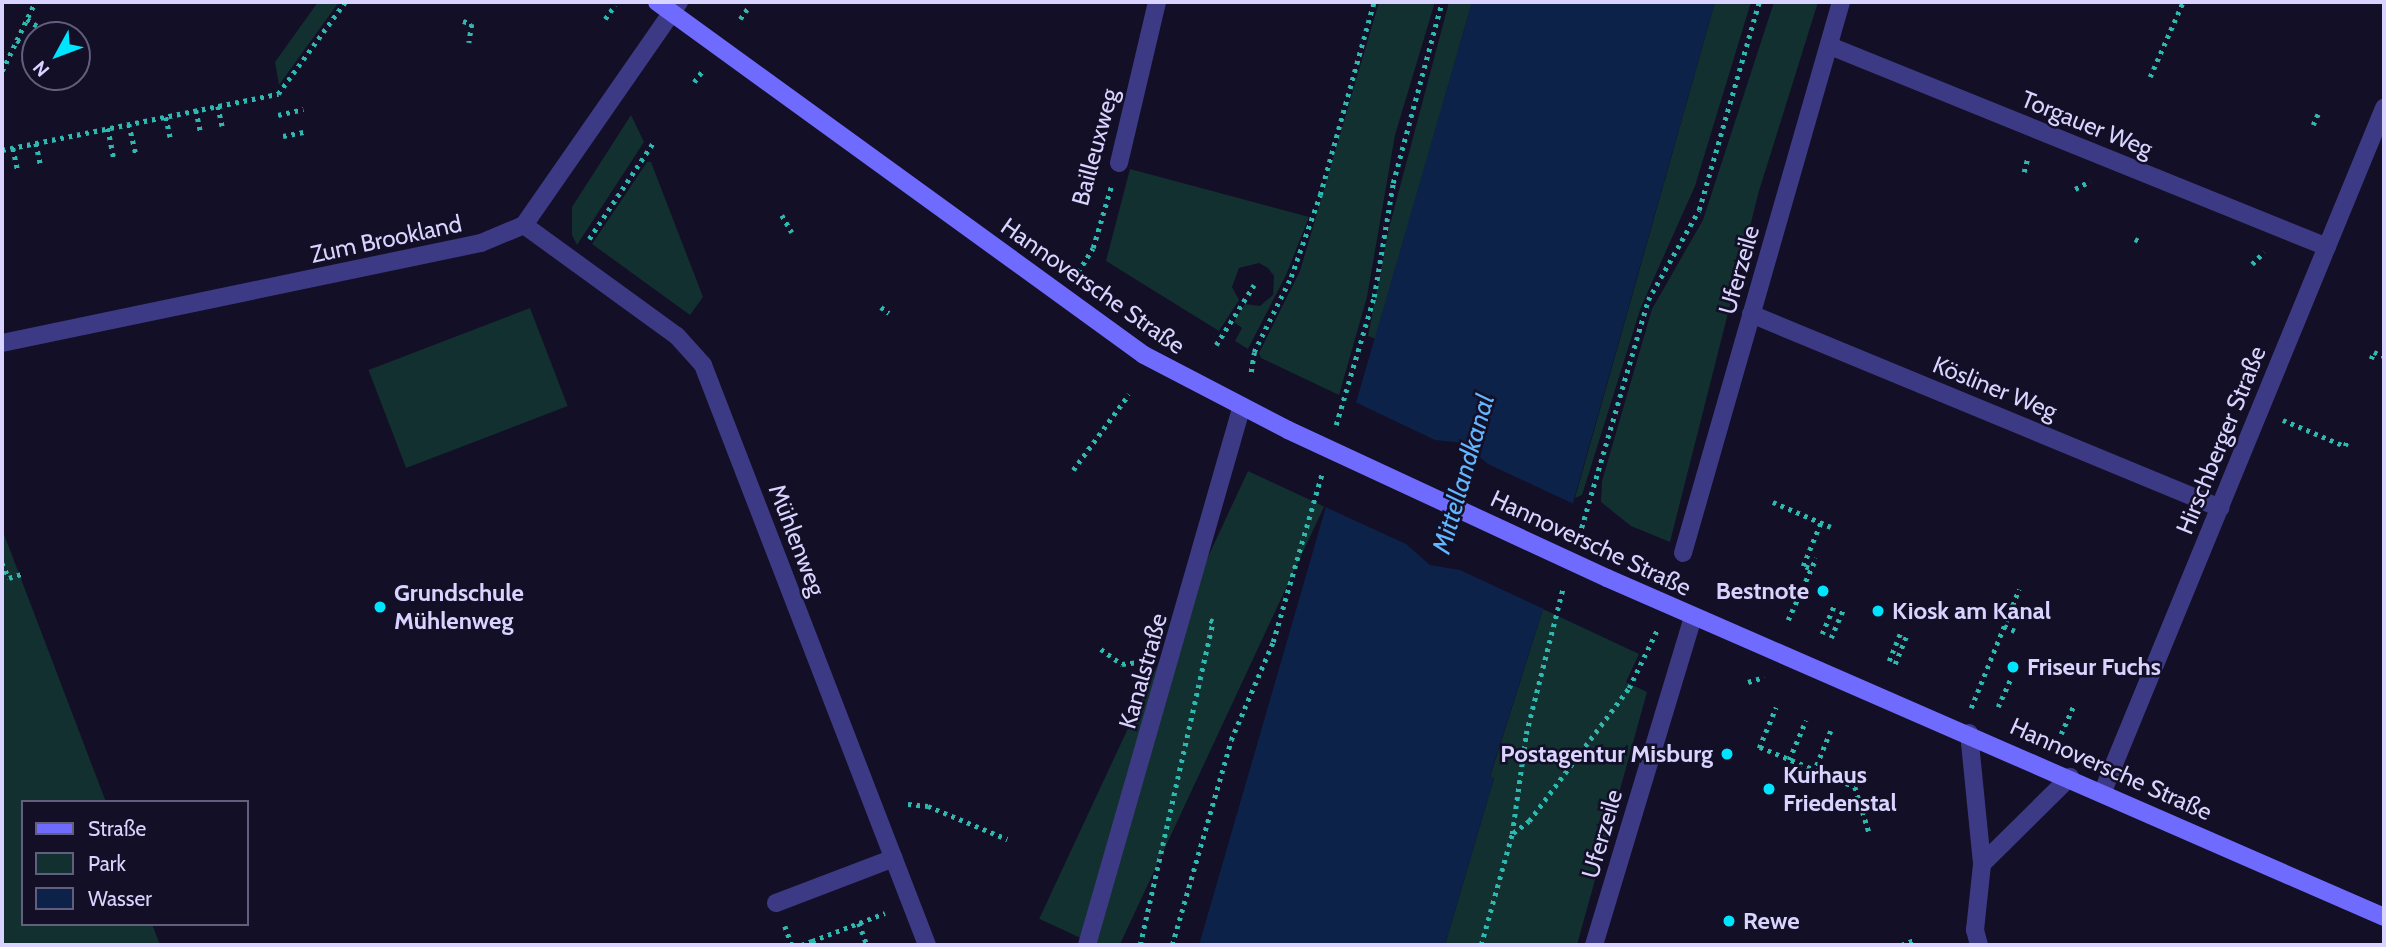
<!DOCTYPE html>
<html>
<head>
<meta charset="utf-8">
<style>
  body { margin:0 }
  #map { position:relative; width:2386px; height:947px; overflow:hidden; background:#130f26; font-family:Cabin,sans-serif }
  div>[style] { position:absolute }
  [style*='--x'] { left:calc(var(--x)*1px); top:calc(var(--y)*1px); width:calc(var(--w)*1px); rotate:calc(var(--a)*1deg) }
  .green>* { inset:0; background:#12302f; transform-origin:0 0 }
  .water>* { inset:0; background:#0c2248 }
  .pier>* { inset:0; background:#130f26 }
  .path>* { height:4.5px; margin-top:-2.25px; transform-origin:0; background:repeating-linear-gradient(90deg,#2fb8b0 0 3.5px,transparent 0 8.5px) }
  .lane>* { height:18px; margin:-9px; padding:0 9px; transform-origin:9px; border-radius:9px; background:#3d3a85 }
  .street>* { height:18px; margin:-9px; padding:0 9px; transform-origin:9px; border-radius:9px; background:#3d3a85 }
  .secondary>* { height:18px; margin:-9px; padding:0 9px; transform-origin:9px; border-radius:9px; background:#6f6bff }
  .secondary-bridge>* { height:18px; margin:-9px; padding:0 9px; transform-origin:9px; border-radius:9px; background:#6f6bff }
  .dots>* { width:19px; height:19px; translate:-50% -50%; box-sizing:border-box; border:4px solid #130f26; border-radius:50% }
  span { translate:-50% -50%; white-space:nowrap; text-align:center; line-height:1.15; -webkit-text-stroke:5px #130f26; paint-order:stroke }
  .street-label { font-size:24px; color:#d9d4ff }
  .poi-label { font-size:24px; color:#d9d4ff; font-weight:700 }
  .right { translate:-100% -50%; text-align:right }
  .left { translate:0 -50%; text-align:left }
  .water-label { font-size:26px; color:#62b6ff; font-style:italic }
  .frame { position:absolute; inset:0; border:4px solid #d9d4ff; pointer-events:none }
  .legend { position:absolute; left:21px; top:800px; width:228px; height:126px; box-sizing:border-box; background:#130f26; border:2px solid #625e7d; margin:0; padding:9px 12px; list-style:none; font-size:21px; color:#d9d4ff }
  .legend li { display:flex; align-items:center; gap:14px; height:35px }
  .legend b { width:35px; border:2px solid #625e7d }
  .north { position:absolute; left:21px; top:21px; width:70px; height:70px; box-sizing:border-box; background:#130f26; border:2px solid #625e7d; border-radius:50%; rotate:229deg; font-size:19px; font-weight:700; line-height:28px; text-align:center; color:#d9d4ff }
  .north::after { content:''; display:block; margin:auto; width:24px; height:32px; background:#00e5ff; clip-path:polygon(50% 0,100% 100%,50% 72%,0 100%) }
</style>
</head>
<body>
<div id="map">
  <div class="green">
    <div style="clip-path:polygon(318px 2px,339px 2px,279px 85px,275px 62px)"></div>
    <div style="clip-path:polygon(1379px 2px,1435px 2px,1395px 135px,1367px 297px,1339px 395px,1261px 358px,1259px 353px,1300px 271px)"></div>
    <div style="clip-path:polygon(1449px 2px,1472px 2px,1376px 339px,1368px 336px,1389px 228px)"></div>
    <div style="clip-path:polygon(1715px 2px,1751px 2px,1695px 186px,1641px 307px,1582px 495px,1575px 498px)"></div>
    <div style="clip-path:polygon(1774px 2px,1818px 2px,1759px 191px,1670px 542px,1631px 526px,1601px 502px,1602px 481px,1652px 309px,1703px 220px)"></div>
    <div style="clip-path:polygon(631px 115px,644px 142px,577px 245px,572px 235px,572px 207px)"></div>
    <div style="clip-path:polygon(647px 162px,651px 162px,703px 297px,690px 315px,592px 244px)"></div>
    <div style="clip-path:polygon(1130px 169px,1309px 217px,1286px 275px,1248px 349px,1235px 341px,1242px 328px,1234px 322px,1245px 304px,1260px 306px,1273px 295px,1274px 276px,1268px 268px,1259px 263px,1239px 268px,1232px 287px,1239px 300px,1219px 331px,1106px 261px)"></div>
    <div style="left:530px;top:308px;width:105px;height:173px;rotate:69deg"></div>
    <div style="left:1248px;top:471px;width:84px;height:494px;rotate:25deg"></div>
    <div style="clip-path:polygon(2px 529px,106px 802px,23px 802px,23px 924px,152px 924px,160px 945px,2px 945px)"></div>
    <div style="clip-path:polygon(1543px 609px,1639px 654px,1626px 682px,1647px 692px,1577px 945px,1445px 945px,1494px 778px,1490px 777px)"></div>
  </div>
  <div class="water">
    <div style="clip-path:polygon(1472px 2px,1715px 2px,1543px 609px,1490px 776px,1494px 778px,1445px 945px,1199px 945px)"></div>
  </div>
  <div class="pier">
    <div style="clip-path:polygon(1353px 401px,1435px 440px,1463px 443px,1488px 464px,1576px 505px,1546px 610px,1460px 570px,1430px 565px,1406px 544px,1321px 505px)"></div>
  </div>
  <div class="path">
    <div style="--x:27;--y:19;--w:23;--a:34"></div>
    <div style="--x:605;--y:19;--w:17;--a:-54"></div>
    <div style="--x:740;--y:19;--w:14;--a:-54"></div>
    <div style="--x:463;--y:21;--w:9;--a:18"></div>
    <div style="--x:472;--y:24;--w:19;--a:99"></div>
    <div style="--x:17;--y:40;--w:19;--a:36"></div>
    <div style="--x:2;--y:71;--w:76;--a:-64.4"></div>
    <div style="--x:2150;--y:77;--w:82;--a:-66.3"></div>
    <div style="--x:694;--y:82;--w:15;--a:-53"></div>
    <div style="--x:218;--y:106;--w:24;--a:78"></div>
    <div style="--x:196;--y:110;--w:25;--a:78"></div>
    <div style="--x:278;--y:115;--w:26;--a:-13"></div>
    <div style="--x:166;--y:117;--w:24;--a:78"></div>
    <div style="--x:129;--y:124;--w:31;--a:77"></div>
    <div style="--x:2313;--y:125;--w:12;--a:-66"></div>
    <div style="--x:108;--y:128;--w:32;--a:79"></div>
    <div style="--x:283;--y:136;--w:25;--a:-11"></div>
    <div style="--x:36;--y:143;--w:24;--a:78"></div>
    <div style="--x:13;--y:148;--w:24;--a:78"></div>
    <div style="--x:2;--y:150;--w:282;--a:-11.5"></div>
    <div style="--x:278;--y:94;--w:114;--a:-53.9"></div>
    <div style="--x:2024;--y:172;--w:16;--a:-76"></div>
    <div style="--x:2075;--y:189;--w:17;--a:-28"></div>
    <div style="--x:782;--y:215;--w:20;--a:60"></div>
    <div style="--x:589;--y:239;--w:115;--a:-56.3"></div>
    <div style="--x:2135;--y:239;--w:7;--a:27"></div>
    <div style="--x:2252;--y:264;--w:17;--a:-45"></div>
    <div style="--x:1078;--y:272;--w:28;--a:-58"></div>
    <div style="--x:1093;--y:248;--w:64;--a:-73.6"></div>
    <div style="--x:881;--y:307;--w:10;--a:37"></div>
    <div style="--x:1216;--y:345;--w:71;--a:-57.7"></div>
    <div style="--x:2371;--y:359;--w:8;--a:-67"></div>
    <div style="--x:2374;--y:352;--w:11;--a:22"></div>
    <div style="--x:1251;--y:372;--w:20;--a:-81"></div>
    <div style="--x:1254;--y:352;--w:84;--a:-63.7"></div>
    <div style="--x:1291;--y:277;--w:87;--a:-70.5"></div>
    <div style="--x:1320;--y:195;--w:200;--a:-74.4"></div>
    <div style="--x:2283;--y:420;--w:67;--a:22.8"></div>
    <div style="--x:2345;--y:446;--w:5;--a:-68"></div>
    <div style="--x:1336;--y:425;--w:134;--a:-73.5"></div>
    <div style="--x:1374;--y:297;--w:116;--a:-80.5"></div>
    <div style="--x:1393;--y:183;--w:188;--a:-74.9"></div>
    <div style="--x:1073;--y:470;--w:94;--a:-53.6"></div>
    <div style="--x:1773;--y:502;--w:63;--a:23.3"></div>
    <div style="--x:1579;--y:536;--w:246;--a:-73.7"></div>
    <div style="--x:1648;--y:300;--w:103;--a:-60.5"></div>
    <div style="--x:1699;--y:210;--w:216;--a:-73.9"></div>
    <div style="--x:2;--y:563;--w:17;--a:65"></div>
    <div style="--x:9;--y:578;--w:16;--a:-18"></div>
    <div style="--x:1809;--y:568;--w:6;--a:-162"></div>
    <div style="--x:1803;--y:566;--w:48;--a:-67.8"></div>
    <div style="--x:1788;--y:620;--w:68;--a:-65.7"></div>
    <div style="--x:2004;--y:626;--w:12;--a:24"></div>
    <div style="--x:1822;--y:634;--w:33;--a:-67"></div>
    <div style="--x:1831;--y:638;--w:33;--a:-67"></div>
    <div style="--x:1101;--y:649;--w:26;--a:36"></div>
    <div style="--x:1122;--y:664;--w:17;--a:-7"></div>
    <div style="--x:1889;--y:661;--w:31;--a:-68"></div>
    <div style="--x:1895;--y:664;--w:31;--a:-68"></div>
    <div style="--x:1748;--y:682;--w:17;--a:-17"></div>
    <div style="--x:1998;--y:707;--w:32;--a:-66"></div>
    <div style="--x:1971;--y:708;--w:128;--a:-68"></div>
    <div style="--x:1831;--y:731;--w:42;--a:112.3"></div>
    <div style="--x:1815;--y:770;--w:43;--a:23"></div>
    <div style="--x:1855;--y:787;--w:47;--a:72.7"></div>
    <div style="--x:2061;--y:734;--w:32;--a:-66"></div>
    <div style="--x:1760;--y:747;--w:60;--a:22.7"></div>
    <div style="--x:1759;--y:748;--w:44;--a:-67.5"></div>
    <div style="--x:1789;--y:760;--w:43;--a:-67"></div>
    <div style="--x:908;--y:804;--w:20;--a:6"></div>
    <div style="--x:928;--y:806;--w:86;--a:22.7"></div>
    <div style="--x:1513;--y:833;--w:20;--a:-37"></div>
    <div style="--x:1529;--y:821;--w:166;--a:-53.1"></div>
    <div style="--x:1629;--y:688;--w:67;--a:-64.2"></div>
    <div style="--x:859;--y:923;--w:23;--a:70"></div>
    <div style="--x:785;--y:926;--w:20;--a:70"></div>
    <div style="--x:801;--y:945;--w:12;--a:-20"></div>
    <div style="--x:813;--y:945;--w:4;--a:-104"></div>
    <div style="--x:812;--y:941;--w:78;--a:-21"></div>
    <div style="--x:1140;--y:945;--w:331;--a:-77.3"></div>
    <div style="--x:1213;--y:622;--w:4;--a:-153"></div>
    <div style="--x:1172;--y:945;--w:213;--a:-73.9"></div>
    <div style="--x:1231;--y:740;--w:107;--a:-66.8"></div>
    <div style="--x:1273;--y:642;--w:176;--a:-73.8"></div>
    <div style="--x:1481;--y:945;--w:115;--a:-74.4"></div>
    <div style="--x:1512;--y:834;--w:101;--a:-82"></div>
    <div style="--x:1526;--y:734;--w:151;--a:-75.8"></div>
    <div style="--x:1901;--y:945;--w:14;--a:-21"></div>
  </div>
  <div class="lane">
    <div style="--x:1683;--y:553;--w:573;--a:-74"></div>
    <div style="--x:776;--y:903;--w:126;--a:-20.9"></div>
  </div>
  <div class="street">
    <div style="--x:1830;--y:46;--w:536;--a:22.02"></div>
    <div style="--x:1119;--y:163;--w:165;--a:-76.7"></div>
    <div style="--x:524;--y:225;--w:189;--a:36"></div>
    <div style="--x:677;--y:336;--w:39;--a:48"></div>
    <div style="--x:703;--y:365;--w:622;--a:68.88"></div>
    <div style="--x:1751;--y:314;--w:508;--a:22.47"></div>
    <div style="--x:2;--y:343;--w:489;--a:-11.8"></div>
    <div style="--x:481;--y:243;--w:47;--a:-22.7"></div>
    <div style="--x:524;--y:225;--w:272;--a:-55.2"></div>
    <div style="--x:1969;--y:733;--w:132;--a:84.3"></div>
    <div style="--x:1982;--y:864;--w:124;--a:-44.7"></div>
    <div style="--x:2103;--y:791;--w:739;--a:-67.64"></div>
    <div style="--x:1087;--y:945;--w:558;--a:-73.97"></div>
    <div style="--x:1594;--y:945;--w:343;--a:-73.2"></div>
    <div style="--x:1979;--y:945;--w:16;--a:-105"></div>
    <div style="--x:1975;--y:930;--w:66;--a:-83.9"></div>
  </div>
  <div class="secondary">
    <div style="--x:657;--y:2;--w:601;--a:35.94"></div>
    <div style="--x:1144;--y:355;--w:162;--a:27.5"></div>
    <div style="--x:1607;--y:578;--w:848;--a:23.57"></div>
  </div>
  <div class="secondary-bridge">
    <div style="--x:1288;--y:430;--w:352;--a:24.9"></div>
  </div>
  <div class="dots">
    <div style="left:1823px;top:591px;background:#00e5ff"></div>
    <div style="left:380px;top:607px;background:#00e5ff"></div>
    <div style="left:1878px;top:611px;background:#00e5ff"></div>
    <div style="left:2013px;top:667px;background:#00e5ff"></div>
    <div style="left:1727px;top:754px;background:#00e5ff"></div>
    <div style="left:1769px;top:789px;background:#00e5ff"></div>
    <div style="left:1729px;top:921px;background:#00e5ff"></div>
  </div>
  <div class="street-label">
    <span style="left:2087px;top:124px;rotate:22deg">Torgauer Weg</span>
    <span style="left:1095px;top:147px;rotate:-75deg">Bailleuxweg</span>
    <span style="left:386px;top:239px;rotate:-12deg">Zum Brookland</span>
    <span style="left:1739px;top:270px;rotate:-74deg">Uferzeile</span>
    <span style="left:1093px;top:286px;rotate:35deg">Hannoversche Straße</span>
    <span style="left:1995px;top:388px;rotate:22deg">Kösliner Weg</span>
    <span style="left:2221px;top:440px;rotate:-68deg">Hirschberger Straße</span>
    <span style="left:797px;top:540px;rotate:69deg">Mühlenweg</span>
    <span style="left:1591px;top:543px;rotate:25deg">Hannoversche Straße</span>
    <span style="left:1143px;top:671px;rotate:-74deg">Kanalstraße</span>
    <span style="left:2111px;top:769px;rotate:24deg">Hannoversche Straße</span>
    <span style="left:1602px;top:834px;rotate:-74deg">Uferzeile</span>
  </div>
  <div class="poi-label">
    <span class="right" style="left:1809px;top:591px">Bestnote</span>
    <span class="left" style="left:394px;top:607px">Grundschule<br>Mühlenweg</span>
    <span class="left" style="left:1892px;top:611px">Kiosk am Kanal</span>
    <span class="left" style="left:2027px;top:667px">Friseur Fuchs</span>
    <span class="right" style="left:1713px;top:754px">Postagentur Misburg</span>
    <span class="left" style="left:1783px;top:789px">Kurhaus<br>Friedenstal</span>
    <span class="left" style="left:1743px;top:921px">Rewe</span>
  </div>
  <div class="water-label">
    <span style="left:1464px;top:474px;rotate:-74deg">Mittellandkanal</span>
  </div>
  <div class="frame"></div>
  <ul class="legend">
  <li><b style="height:9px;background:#6f6bff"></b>Straße</li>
  <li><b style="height:19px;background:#12302f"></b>Park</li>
  <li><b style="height:19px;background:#0c2248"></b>Wasser</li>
  </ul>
  <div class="north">N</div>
</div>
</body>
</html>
